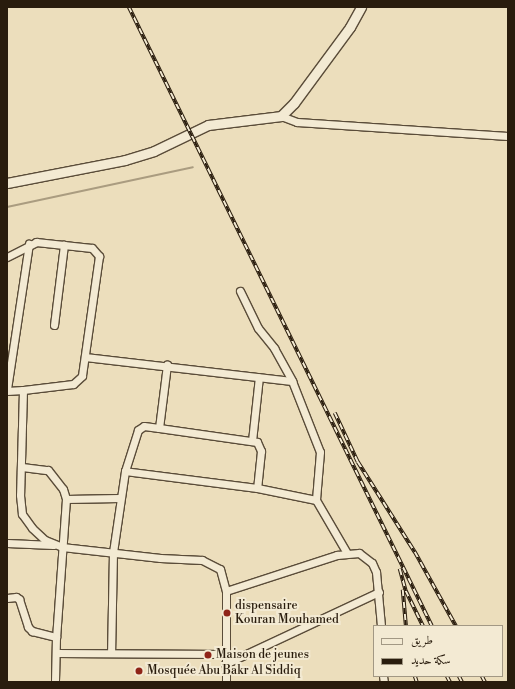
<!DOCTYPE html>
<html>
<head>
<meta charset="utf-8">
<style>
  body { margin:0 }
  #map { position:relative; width:515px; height:689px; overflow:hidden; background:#ecdebc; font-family:"Libre Bodoni",Amiri,serif }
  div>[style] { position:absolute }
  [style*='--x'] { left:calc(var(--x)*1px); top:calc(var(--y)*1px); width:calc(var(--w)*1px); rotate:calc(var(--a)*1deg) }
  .stream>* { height:2px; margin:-1px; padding:0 1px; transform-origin:1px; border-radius:1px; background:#aa9c80 }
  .roads { filter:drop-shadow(1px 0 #5a4c39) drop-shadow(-1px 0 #5a4c39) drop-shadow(0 1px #5a4c39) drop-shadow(0 -1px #5a4c39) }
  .minor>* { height:7px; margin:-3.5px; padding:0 3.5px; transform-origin:3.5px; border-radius:3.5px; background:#f3ead3 }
  .secondary>* { height:9px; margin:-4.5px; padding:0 4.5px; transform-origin:4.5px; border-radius:4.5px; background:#f3ead3 }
  .rail>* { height:3.5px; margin-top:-1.75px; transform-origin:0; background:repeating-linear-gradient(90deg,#f3ead3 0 6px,#291c0d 0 12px); box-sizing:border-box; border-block:1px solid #291c0d }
  .dots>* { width:11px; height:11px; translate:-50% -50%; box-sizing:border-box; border:2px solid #f3ead3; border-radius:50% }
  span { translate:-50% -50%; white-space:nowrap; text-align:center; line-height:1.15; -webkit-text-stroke:4px #f3ead3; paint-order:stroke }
  .poi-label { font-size:12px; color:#291c0d }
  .left { translate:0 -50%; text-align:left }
  .frame { position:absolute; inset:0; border:8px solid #291c0d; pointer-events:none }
  .legend { position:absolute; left:373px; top:625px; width:130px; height:52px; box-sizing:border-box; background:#f3ead3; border:1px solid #a29884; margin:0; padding:5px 7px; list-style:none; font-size:12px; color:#291c0d }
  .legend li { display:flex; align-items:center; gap:8px; height:20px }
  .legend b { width:20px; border:1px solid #a29884 }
</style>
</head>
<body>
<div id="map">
  <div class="stream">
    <div style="--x:7;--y:207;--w:190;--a:-12.1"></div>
  </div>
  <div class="roads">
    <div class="minor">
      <div style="--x:281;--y:116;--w:17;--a:21"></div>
      <div style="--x:297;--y:122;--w:211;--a:3.8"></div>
      <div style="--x:7;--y:257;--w:33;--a:-27"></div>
      <div style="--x:36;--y:242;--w:56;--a:6.1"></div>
      <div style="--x:92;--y:248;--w:11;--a:49"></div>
      <div style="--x:99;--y:256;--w:121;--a:98.1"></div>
      <div style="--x:82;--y:376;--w:12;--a:138"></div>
      <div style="--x:73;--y:384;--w:50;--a:173.2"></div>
      <div style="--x:240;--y:291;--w:41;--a:64.1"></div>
      <div style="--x:258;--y:328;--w:26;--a:51"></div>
      <div style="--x:274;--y:348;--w:38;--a:61"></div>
      <div style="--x:54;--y:325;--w:81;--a:-82.9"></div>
      <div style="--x:85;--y:357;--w:208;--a:6.6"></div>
      <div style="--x:292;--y:381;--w:76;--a:68.5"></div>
      <div style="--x:320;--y:452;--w:48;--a:94.8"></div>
      <div style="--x:316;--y:500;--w:60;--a:-168.5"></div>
      <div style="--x:257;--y:488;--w:133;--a:-172.7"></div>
      <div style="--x:125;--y:471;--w:82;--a:98.4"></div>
      <div style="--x:113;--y:552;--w:101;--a:91.1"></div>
      <div style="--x:7;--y:389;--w:147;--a:-81.4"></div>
      <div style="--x:7;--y:391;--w:16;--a:-4"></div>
      <div style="--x:23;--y:390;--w:105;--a:91.6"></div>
      <div style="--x:20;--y:495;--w:19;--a:84"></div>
      <div style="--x:22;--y:514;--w:17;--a:54"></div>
      <div style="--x:32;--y:528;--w:18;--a:43"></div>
      <div style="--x:45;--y:540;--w:18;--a:22"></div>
      <div style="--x:62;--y:547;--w:99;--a:6.4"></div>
      <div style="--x:160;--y:558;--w:42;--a:2.7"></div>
      <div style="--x:202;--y:560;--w:20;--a:27"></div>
      <div style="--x:220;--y:569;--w:23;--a:75"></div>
      <div style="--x:226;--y:591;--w:91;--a:90"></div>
      <div style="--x:159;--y:428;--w:64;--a:-82.8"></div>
      <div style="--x:252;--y:441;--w:64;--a:-83.8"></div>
      <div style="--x:22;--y:467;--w:26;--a:7"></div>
      <div style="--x:48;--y:470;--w:24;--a:52"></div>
      <div style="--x:63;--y:489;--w:10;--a:73"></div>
      <div style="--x:66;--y:499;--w:138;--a:94.1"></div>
      <div style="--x:56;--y:637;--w:45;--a:91.3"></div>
      <div style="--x:125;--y:471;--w:43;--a:-72.4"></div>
      <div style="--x:138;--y:430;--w:7;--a:-34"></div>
      <div style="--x:144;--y:426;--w:15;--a:8"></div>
      <div style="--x:159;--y:428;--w:99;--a:8.1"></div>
      <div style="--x:257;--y:442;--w:10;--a:66"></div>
      <div style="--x:261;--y:451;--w:37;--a:96"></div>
      <div style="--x:66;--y:499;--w:53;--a:-1.1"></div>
      <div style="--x:316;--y:500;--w:61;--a:59.7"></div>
      <div style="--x:7;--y:543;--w:46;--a:2.5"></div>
      <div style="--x:226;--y:591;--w:117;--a:-18"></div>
      <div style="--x:337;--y:555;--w:22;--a:-5"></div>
      <div style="--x:359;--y:553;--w:16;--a:38"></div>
      <div style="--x:372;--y:563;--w:10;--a:66"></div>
      <div style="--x:376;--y:572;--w:54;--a:84.7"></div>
      <div style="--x:7;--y:598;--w:9;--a:-6"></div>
      <div style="--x:16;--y:597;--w:4;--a:34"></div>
      <div style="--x:19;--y:599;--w:29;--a:72"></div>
      <div style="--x:28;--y:627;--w:6;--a:45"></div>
      <div style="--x:32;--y:631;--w:25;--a:14"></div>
      <div style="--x:56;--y:653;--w:169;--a:0.3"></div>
      <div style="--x:225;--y:664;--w:170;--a:-25.1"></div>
      <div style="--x:383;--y:676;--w:6;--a:81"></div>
    </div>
    <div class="secondary">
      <div style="--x:7;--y:183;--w:120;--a:-11"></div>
      <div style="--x:125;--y:160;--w:30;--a:-17"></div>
      <div style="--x:154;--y:151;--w:60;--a:-25.7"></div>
      <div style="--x:208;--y:125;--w:74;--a:-7"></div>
      <div style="--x:281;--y:116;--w:18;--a:-45"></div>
      <div style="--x:294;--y:103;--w:94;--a:-53.6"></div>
      <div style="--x:350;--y:27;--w:23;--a:-61"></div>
    </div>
  </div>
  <div class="rail">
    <div style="--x:129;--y:7;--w:689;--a:63.92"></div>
    <div style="--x:335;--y:413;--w:54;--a:64.9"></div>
    <div style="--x:358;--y:462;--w:107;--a:57.7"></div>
    <div style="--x:415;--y:552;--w:85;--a:61"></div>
    <div style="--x:400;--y:569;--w:23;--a:75"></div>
    <div style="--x:406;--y:591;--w:39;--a:64"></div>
    <div style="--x:403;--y:590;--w:36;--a:85"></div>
    <div style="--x:415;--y:676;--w:6;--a:72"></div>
    <div style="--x:447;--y:676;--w:7;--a:63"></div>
    <div style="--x:459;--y:676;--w:7;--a:63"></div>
    <div style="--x:482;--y:676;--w:7;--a:63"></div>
  </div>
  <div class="dots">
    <div style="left:227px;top:613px;background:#8f2418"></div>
    <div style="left:208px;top:655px;background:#8f2418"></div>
    <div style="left:139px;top:671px;background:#8f2418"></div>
  </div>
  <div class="poi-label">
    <span class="left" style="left:235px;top:613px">dispensaire<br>Kouran Mouhamed</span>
    <span class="left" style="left:216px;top:655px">Maison de jeunes</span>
    <span class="left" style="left:147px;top:671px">Mosquée Abu Bakr Al Siddiq</span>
  </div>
  <div class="frame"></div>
  <ul class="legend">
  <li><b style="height:5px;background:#f3ead3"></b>طريق</li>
  <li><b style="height:5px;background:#291c0d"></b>سكة حديد</li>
  </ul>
</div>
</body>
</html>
